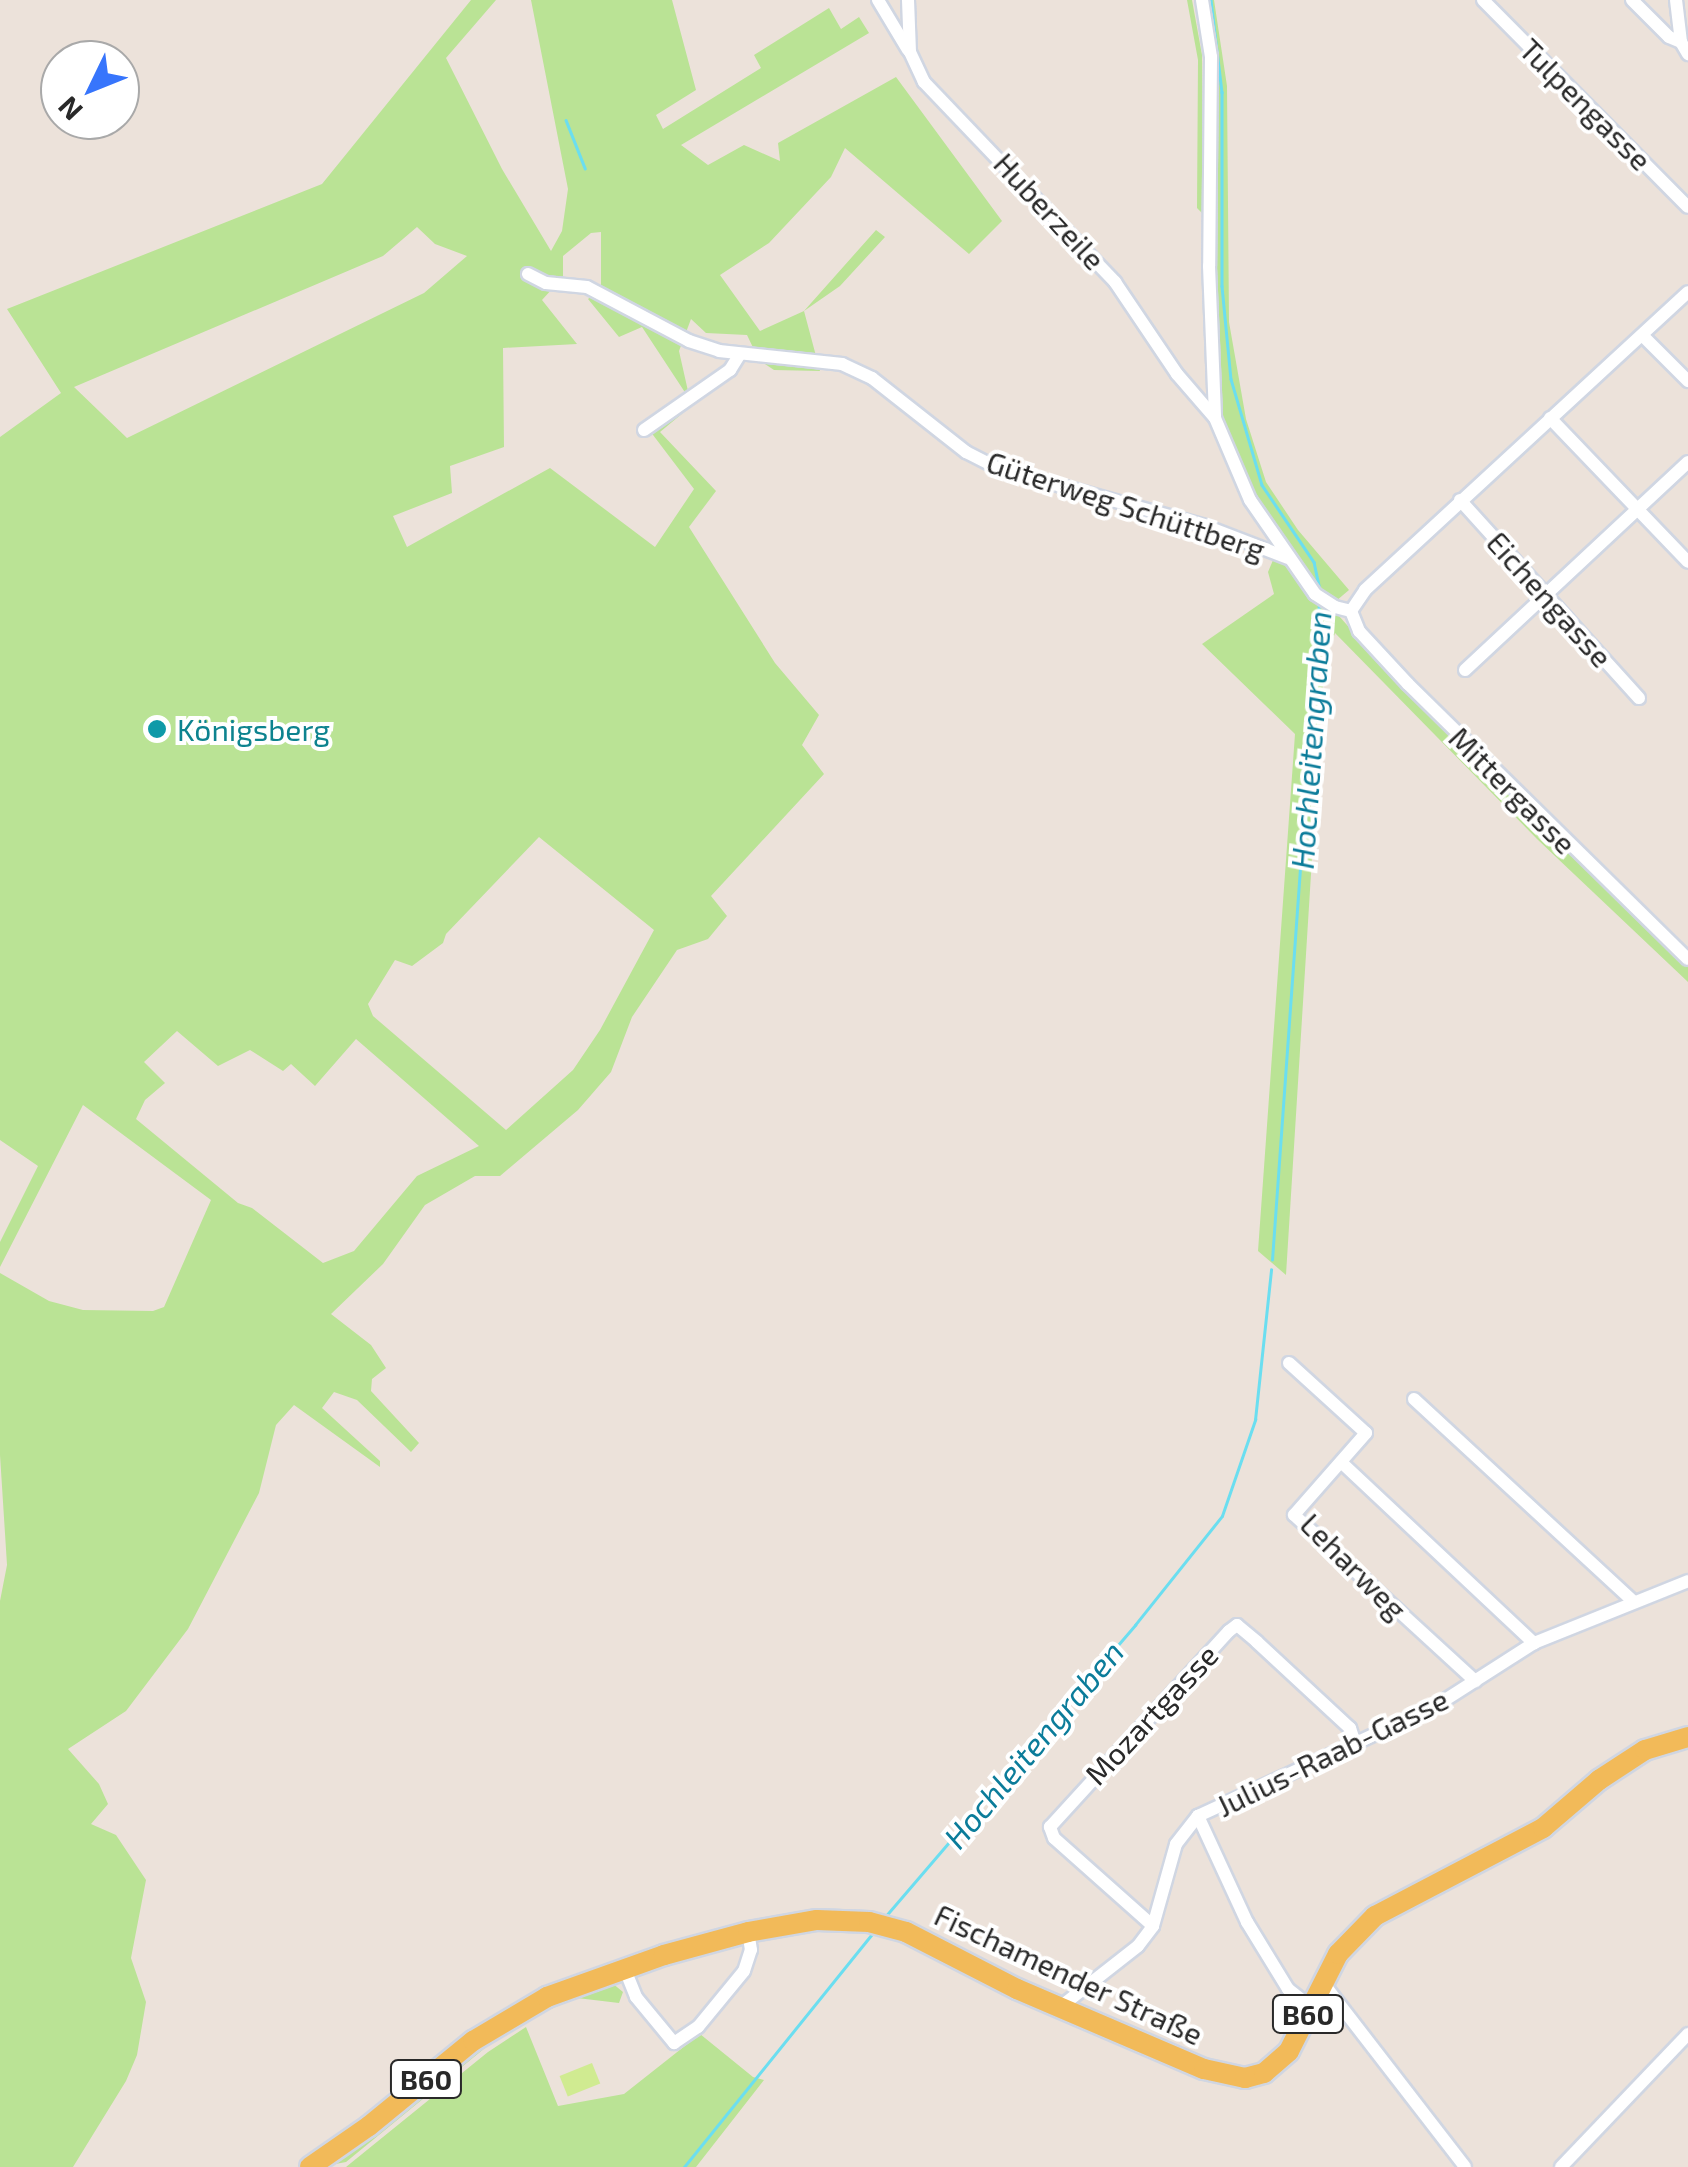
<!DOCTYPE html>
<html>
<head>
<meta charset="utf-8">
<style>
  body { margin:0 }
  #map { position:relative; width:1688px; height:2167px; overflow:hidden; background:#ece2da; font-family:"Exo 2",sans-serif }
  div>[style] { position:absolute }
  [style*='--x'] { left:calc(var(--x)*1px); top:calc(var(--y)*1px); width:calc(var(--w)*1px); rotate:calc(var(--a)*1deg) }
  .green>* { inset:0; background:#bae395 }
  .pitch>* { inset:0; background:#d0eb91; transform-origin:0 0 }
  .stream>* { height:2.5px; margin:-1.25px; padding:0 1.25px; transform-origin:1.25px; border-radius:1.25px; background:#6bdef0 }
  .roads { filter:drop-shadow(2px 0 #d0d6e2) drop-shadow(-2px 0 #d0d6e2) drop-shadow(0 2px #d0d6e2) drop-shadow(0 -2px #d0d6e2) }
  .minor>* { height:12px; margin:-6px; padding:0 6px; transform-origin:6px; border-radius:6px; background:#fff }
  .primary>* { height:20px; margin:-10px; padding:0 10px; transform-origin:10px; border-radius:10px; background:#f2ba59 }
  .dots>* { width:28px; height:28px; translate:-50% -50%; box-sizing:border-box; border:5px solid #fff; border-radius:50% }
  span { translate:-50% -50%; white-space:nowrap; text-align:center; line-height:1.15; -webkit-text-stroke:8px #fff; paint-order:stroke }
  .shield-label span { padding:2px 8px; background:#fff; border:2px solid; border-radius:8px; -webkit-text-stroke-width:0 }
  .shield-label { font-size:28px; color:#292929; font-weight:700 }
  .street-label { font-size:30px; color:#292929 }
  .culture-label { font-size:30px; color:#0d838f }
  .left { translate:0 -50%; text-align:left }
  .water-label { font-size:32px; color:#0b7c9a; font-style:italic }
  .north { position:absolute; left:40px; top:40px; width:100px; height:100px; box-sizing:border-box; background:#fff; border:2px solid #a9a9a9; border-radius:50%; rotate:227deg; font-size:28px; font-weight:700; line-height:40px; text-align:center; color:#292929 }
  .north::after { content:''; display:block; margin:auto; width:35px; height:45px; background:#3775fc; clip-path:polygon(50% 0,100% 100%,50% 72%,0 100%) }
</style>
</head>
<body>
<div id="map">
  <div class="green">
    <div style="clip-path:polygon(evenodd,471px 0,496px 0,446px 58px,502px 169px,551px 251px,562px 231px,568px 189px,531px 0,672px 0,696px 90px,656px 115px,663px 129px,761px 68px,754px 55px,829px 8px,841px 29px,859px 17px,869px 33px,681px 145px,708px 165px,744px 145px,780px 161px,778px 143px,896px 77px,1002px 221px,969px 254px,845px 148px,831px 177px,769px 243px,720px 275px,760px 331px,804px 311px,876px 230px,885px 237px,840px 286px,804px 311px,820px 371px,774px 370px,759px 360px,747px 335px,706px 333px,691px 319px,679px 351px,690px 400px,713px 388px,660px 432px,716px 491px,689px 527px,775px 663px,819px 715px,802px 745px,824px 774px,711px 896px,727px 916px,708px 939px,677px 950px,632px 1017px,611px 1072px,578px 1110px,500px 1176px,475px 1176px,425px 1205px,383px 1264px,331px 1314px,371px 1345px,386px 1368px,372px 1379px,371px 1391px,419px 1443px,411px 1452px,357px 1400px,334px 1392px,322px 1408px,380px 1461px,380px 1467px,294px 1405px,276px 1425px,259px 1493px,188px 1629px,126px 1711px,68px 1749px,99px 1784px,108px 1804px,91px 1824px,116px 1835px,146px 1880px,131px 1958px,146px 2002px,137px 2055px,126px 2081px,73px 2167px,0 2167px,0 1601px,7px 1565px,0 1455px,0 1273px,49px 1301px,83px 1310px,153px 1311px,164px 1307px,211px 1200px,83px 1105px,0 1267px,0 1242px,38px 1166px,0 1140px,0 437px,61px 393px,7px 309px,322px 184px,471px 0,417px 227px,435px 244px,467px 256px,424px 293px,127px 438px,74px 387px,383px 256px,417px 227px,471px 0,601px 232px,601px 288px,588px 299px,619px 337px,642px 327px,690px 400px,650px 431px,694px 489px,655px 547px,550px 468px,407px 547px,393px 516px,452px 493px,450px 466px,504px 447px,503px 348px,577px 344px,542px 300px,563px 277px,563px 256px,591px 233px,601px 232px,471px 0,539px 837px,654px 930px,600px 1030px,573px 1070px,506px 1130px,373px 1016px,368px 1004px,395px 960px,412px 966px,443px 943px,446px 934px,539px 837px,471px 0,177px 1031px,218px 1066px,250px 1050px,283px 1071px,291px 1064px,315px 1086px,356px 1039px,479px 1146px,417px 1176px,354px 1251px,323px 1263px,252px 1208px,238px 1203px,136px 1119px,145px 1100px,165px 1083px,144px 1062px,177px 1031px)"></div>
    <div style="clip-path:polygon(1187px 0,1192px 0,1202px 55px,1203px 214px,1197px 208px,1198px 60px)"></div>
    <div style="clip-path:polygon(1207px 0,1214px 0,1227px 86px,1229px 322px,1246px 419px,1266px 482px,1298px 530px,1349px 590px,1336px 601px,1339px 616px,1370px 651px,1459px 745px,1469px 739px,1688px 952px,1688px 982px,1537px 839px,1335px 633px,1324px 666px,1286px 1275px,1258px 1251px,1295px 734px,1202px 644px,1274px 594px,1268px 572px,1282px 539px,1259px 505px,1221px 413px)"></div>
    <div style="clip-path:polygon(612px 1983px,623px 1992px,619px 2003px,577px 1998px,532px 2017px,491px 2043px,346px 2162px,320px 2167px,456px 2062px,540px 2006px)"></div>
    <div style="clip-path:polygon(526px 2027px,558px 2106px,624px 2094px,700px 2034px,753px 2077px,764px 2080px,696px 2167px,346px 2167px,488px 2052px)"></div>
  </div>
  <div class="pitch">
    <div style="left:592px;top:2063px;width:22px;height:35px;rotate:68deg"></div>
  </div>
  <div class="stream">
    <div style="--x:1211;--y:0;--w:93;--a:83.2"></div>
    <div style="--x:1222;--y:92;--w:194;--a:90"></div>
    <div style="--x:1222;--y:286;--w:93;--a:84.5"></div>
    <div style="--x:1231;--y:379;--w:110;--a:73.7"></div>
    <div style="--x:1262;--y:485;--w:93;--a:56"></div>
    <div style="--x:1314;--y:562;--w:29;--a:78"></div>
    <div style="--x:566;--y:120;--w:52;--a:68.4"></div>
    <div style="--x:1272;--y:1260;--w:659;--a:-85.91"></div>
    <div style="--x:884;--y:1918;--w:386;--a:-49.4"></div>
    <div style="--x:1135;--y:1625;--w:139;--a:-51.4"></div>
    <div style="--x:1222;--y:1516;--w:102;--a:-71"></div>
    <div style="--x:1255;--y:1420;--w:151;--a:-83.9"></div>
    <div style="--x:684;--y:2167;--w:301;--a:-51.1"></div>
  </div>
  <div class="roads">
    <div class="minor">
      <div style="--x:878;--y:0;--w:58;--a:59"></div>
      <div style="--x:908;--y:0;--w:52;--a:87.8"></div>
      <div style="--x:910;--y:52;--w:33;--a:65"></div>
      <div style="--x:924;--y:82;--w:277;--a:46.3"></div>
      <div style="--x:1115;--y:282;--w:111;--a:56"></div>
      <div style="--x:1177;--y:374;--w:58;--a:49.2"></div>
      <div style="--x:1202;--y:0;--w:58;--a:81"></div>
      <div style="--x:1211;--y:57;--w:209;--a:90.5"></div>
      <div style="--x:1209;--y:266;--w:152;--a:87.7"></div>
      <div style="--x:1215;--y:418;--w:89;--a:66.9"></div>
      <div style="--x:1250;--y:500;--w:114;--a:55.3"></div>
      <div style="--x:1315;--y:594;--w:24;--a:33"></div>
      <div style="--x:1335;--y:607;--w:16;--a:14"></div>
      <div style="--x:1351;--y:611;--w:22;--a:68"></div>
      <div style="--x:1359;--y:631;--w:72;--a:47.2"></div>
      <div style="--x:1408;--y:684;--w:392;--a:44.5"></div>
      <div style="--x:1483;--y:0;--w:291;--a:45.3"></div>
      <div style="--x:1632;--y:0;--w:52;--a:45"></div>
      <div style="--x:1669;--y:37;--w:13;--a:23"></div>
      <div style="--x:1676;--y:0;--w:42;--a:83.2"></div>
      <div style="--x:1681;--y:42;--w:14;--a:60"></div>
      <div style="--x:528;--y:274;--w:20;--a:27"></div>
      <div style="--x:546;--y:283;--w:41;--a:5.6"></div>
      <div style="--x:587;--y:287;--w:115;--a:27.9"></div>
      <div style="--x:689;--y:341;--w:32;--a:18"></div>
      <div style="--x:719;--y:351;--w:124;--a:6"></div>
      <div style="--x:842;--y:364;--w:33;--a:25"></div>
      <div style="--x:872;--y:378;--w:120;--a:38.2"></div>
      <div style="--x:966;--y:452;--w:38;--a:27"></div>
      <div style="--x:1000;--y:469;--w:213;--a:15.5"></div>
      <div style="--x:1205;--y:526;--w:89;--a:21.1"></div>
      <div style="--x:1643;--y:336;--w:64;--a:45"></div>
      <div style="--x:1550;--y:418;--w:199;--a:46.2"></div>
      <div style="--x:644;--y:430;--w:105;--a:-34.9"></div>
      <div style="--x:730;--y:370;--w:19;--a:-58"></div>
      <div style="--x:1460;--y:500;--w:267;--a:47.9"></div>
      <div style="--x:1351;--y:611;--w:25;--a:-56"></div>
      <div style="--x:1365;--y:590;--w:439;--a:-42.7"></div>
      <div style="--x:1465;--y:670;--w:305;--a:-43"></div>
      <div style="--x:1289;--y:1363;--w:104;--a:42.3"></div>
      <div style="--x:1366;--y:1433;--w:109;--a:131.3"></div>
      <div style="--x:1294;--y:1515;--w:246;--a:42.5"></div>
      <div style="--x:1414;--y:1399;--w:298;--a:42.7"></div>
      <div style="--x:1341;--y:1462;--w:265;--a:43.2"></div>
      <div style="--x:1198;--y:1816;--w:117;--a:65.2"></div>
      <div style="--x:1247;--y:1922;--w:79;--a:58.5"></div>
      <div style="--x:1288;--y:1989;--w:29;--a:38"></div>
      <div style="--x:1153;--y:1926;--w:132;--a:-138.4"></div>
      <div style="--x:1054;--y:1838;--w:12;--a:-110"></div>
      <div style="--x:1050;--y:1827;--w:265;--a:-47.6"></div>
      <div style="--x:1229;--y:1631;--w:10;--a:-37"></div>
      <div style="--x:1237;--y:1625;--w:26;--a:40"></div>
      <div style="--x:1257;--y:1642;--w:127;--a:42.8"></div>
      <div style="--x:1350;--y:1728;--w:19;--a:72"></div>
      <div style="--x:624;--y:1967;--w:32;--a:68"></div>
      <div style="--x:636;--y:1997;--w:60;--a:50.4"></div>
      <div style="--x:674;--y:2043;--w:29;--a:-34"></div>
      <div style="--x:698;--y:2027;--w:72;--a:-50.6"></div>
      <div style="--x:744;--y:1971;--w:22;--a:-72"></div>
      <div style="--x:751;--y:1950;--w:18;--a:-99"></div>
      <div style="--x:1323;--y:1983;--w:232;--a:52.3"></div>
      <div style="--x:1059;--y:2008;--w:100;--a:-38.1"></div>
      <div style="--x:1138;--y:1946;--w:25;--a:-53"></div>
      <div style="--x:1153;--y:1926;--w:85;--a:-74.3"></div>
      <div style="--x:1176;--y:1844;--w:36;--a:-52"></div>
      <div style="--x:1198;--y:1816;--w:260;--a:-24.8"></div>
      <div style="--x:1434;--y:1707;--w:119;--a:-32.6"></div>
      <div style="--x:1534;--y:1643;--w:166;--a:-21.9"></div>
      <div style="--x:1561;--y:2167;--w:184;--a:-46.3"></div>
    </div>
    <div class="primary">
      <div style="--x:310;--y:2167;--w:72;--a:-34.8"></div>
      <div style="--x:369;--y:2126;--w:134;--a:-39.3"></div>
      <div style="--x:473;--y:2041;--w:86;--a:-30.7"></div>
      <div style="--x:547;--y:1997;--w:124;--a:-19.7"></div>
      <div style="--x:664;--y:1955;--w:87;--a:-15.3"></div>
      <div style="--x:748;--y:1932;--w:70;--a:-9.9"></div>
      <div style="--x:817;--y:1920;--w:52;--a:2.2"></div>
      <div style="--x:869;--y:1922;--w:38;--a:15"></div>
      <div style="--x:906;--y:1932;--w:125;--a:27.2"></div>
      <div style="--x:1017;--y:1989;--w:203;--a:23.2"></div>
      <div style="--x:1204;--y:2069;--w:42;--a:12.4"></div>
      <div style="--x:1245;--y:2078;--w:20;--a:-15"></div>
      <div style="--x:1264;--y:2073;--w:33;--a:-41"></div>
      <div style="--x:1289;--y:2051;--w:109;--a:-63.2"></div>
      <div style="--x:1338;--y:1954;--w:53;--a:-45.8"></div>
      <div style="--x:1375;--y:1916;--w:190;--a:-27.6"></div>
      <div style="--x:1543;--y:1828;--w:74;--a:-40.6"></div>
      <div style="--x:1599;--y:1780;--w:55;--a:-33.1"></div>
      <div style="--x:1645;--y:1750;--w:45;--a:-16.8"></div>
    </div>
  </div>
  <div class="dots">
    <div style="left:157px;top:729px;background:#0f9aa8"></div>
  </div>
  <div class="shield-label">
    <span style="left:1308px;top:2014px">B60</span>
    <span style="left:426px;top:2079px">B60</span>
  </div>
  <div class="street-label">
    <span style="left:1586px;top:104px;rotate:45deg">Tulpengasse</span>
    <span style="left:1050px;top:211px;rotate:47deg">Huberzeile</span>
    <span style="left:1126px;top:505px;rotate:18deg">Güterweg Schüttberg</span>
    <span style="left:1550px;top:599px;rotate:48deg">Eichengasse</span>
    <span style="left:1513px;top:790px;rotate:45deg">Mittergasse</span>
    <span style="left:1354px;top:1566px;rotate:45deg">Leharweg</span>
    <span style="left:1151px;top:1714px;rotate:-47deg">Mozartgasse</span>
    <span style="left:1332px;top:1752px;rotate:-26deg">Julius-Raab-Gasse</span>
    <span style="left:1069px;top:1974px;rotate:25deg">Fischamender Straße</span>
  </div>
  <div class="culture-label">
    <span class="left" style="left:177px;top:729px">Königsberg</span>
  </div>
  <div class="water-label">
    <span style="left:1310px;top:740px;rotate:-86deg">Hochleitengraben</span>
    <span style="left:1033px;top:1744px;rotate:-50deg">Hochleitengraben</span>
  </div>
  <div class="north">N</div>
</div>
</body>
</html>
